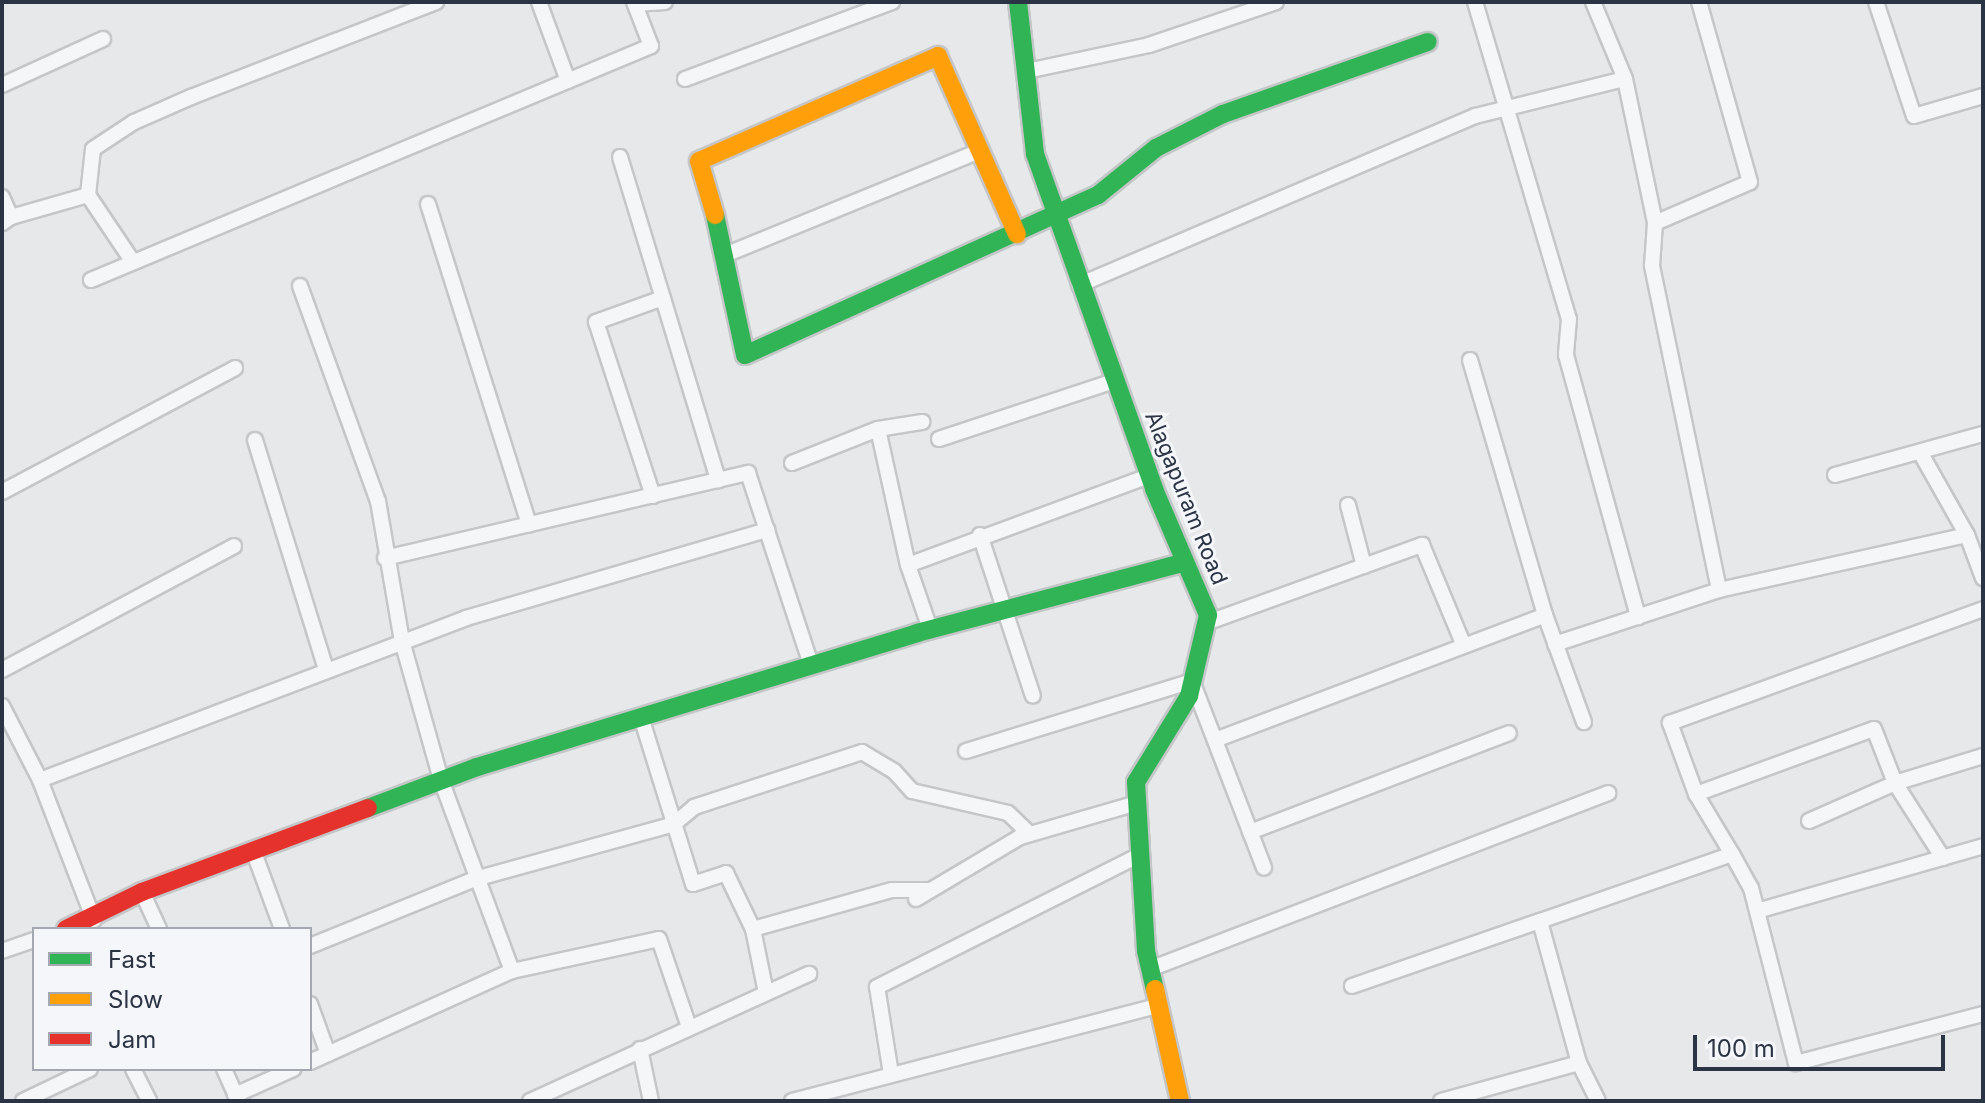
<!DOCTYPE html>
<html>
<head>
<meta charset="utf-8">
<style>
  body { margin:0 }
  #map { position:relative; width:1985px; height:1103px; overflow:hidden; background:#e6e8ea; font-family:Inter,sans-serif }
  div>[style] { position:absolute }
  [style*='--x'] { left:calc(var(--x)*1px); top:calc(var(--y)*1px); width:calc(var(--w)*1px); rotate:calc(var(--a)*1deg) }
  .roads { filter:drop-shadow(2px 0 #c4c6c8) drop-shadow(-2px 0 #c4c6c8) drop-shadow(0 2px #c4c6c8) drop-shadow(0 -2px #c4c6c8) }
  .street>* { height:14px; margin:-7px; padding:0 7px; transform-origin:7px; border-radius:7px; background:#f5f6f7 }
  .fast>* { height:18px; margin:-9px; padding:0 9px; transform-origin:9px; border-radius:9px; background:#30b455 }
  .slow>* { height:18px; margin:-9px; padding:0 9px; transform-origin:9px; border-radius:9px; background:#ff9f0a }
  .jam>* { height:18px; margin:-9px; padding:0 9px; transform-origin:9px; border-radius:9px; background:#e5322d }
  span { translate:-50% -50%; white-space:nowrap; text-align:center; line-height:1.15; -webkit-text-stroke:6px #f4f6f9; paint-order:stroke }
  .street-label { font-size:22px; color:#2b3445 }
  .frame { position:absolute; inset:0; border:4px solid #2b3445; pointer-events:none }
  .legend { position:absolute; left:32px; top:927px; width:280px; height:144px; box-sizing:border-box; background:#f4f6f9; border:2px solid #a4a8b1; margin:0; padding:10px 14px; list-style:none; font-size:24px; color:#2b3445 }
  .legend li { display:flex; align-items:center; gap:16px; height:40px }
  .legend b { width:40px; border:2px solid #a4a8b1 }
  .scale { position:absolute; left:1693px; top:1035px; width:252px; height:36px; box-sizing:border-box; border:4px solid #2b3445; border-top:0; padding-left:10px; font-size:24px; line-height:28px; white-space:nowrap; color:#2b3445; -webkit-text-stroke:6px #f4f6f9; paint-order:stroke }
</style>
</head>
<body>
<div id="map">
  <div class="roads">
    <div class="street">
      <div style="--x:539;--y:2;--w:84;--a:69.8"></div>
      <div style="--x:1475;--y:2;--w:331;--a:73.5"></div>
      <div style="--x:1569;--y:319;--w:36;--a:95"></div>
      <div style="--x:1566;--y:355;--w:272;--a:74.6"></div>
      <div style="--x:1593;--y:2;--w:83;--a:67.4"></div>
      <div style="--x:1625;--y:79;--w:147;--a:78.2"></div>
      <div style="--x:1655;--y:223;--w:43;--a:94"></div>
      <div style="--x:1652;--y:266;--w:331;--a:78.3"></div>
      <div style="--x:1876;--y:2;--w:120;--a:71.6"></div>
      <div style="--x:1914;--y:116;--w:72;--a:-16.2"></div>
      <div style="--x:635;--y:4;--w:30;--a:-4"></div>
      <div style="--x:1027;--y:71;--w:125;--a:-12"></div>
      <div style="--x:1149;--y:45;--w:134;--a:-18.7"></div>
      <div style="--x:685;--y:79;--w:221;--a:-20.4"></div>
      <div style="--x:2;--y:85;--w:111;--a:-24.5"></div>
      <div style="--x:620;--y:157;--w:338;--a:73.1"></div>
      <div style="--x:2;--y:197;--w:22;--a:66"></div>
      <div style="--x:11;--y:217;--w:11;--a:146"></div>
      <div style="--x:428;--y:204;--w:336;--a:72.5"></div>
      <div style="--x:11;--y:217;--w:80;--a:-15.9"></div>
      <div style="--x:1655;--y:223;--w:103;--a:-23.3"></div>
      <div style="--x:1750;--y:182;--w:187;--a:-105.8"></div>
      <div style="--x:727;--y:254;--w:273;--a:-22.2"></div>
      <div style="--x:133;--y:262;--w:81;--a:-123.9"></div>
      <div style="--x:88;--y:195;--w:46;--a:-83.8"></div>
      <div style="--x:93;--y:149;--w:49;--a:-33.4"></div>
      <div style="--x:134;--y:122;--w:62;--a:-23.7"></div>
      <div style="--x:191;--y:97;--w:263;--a:-21.2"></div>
      <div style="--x:91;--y:280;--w:607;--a:-22.68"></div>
      <div style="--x:651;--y:46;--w:47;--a:-111.1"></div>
      <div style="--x:1079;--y:285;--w:431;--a:-23.1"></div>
      <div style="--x:1475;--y:116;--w:154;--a:-13.9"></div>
      <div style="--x:300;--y:286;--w:229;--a:70.1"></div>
      <div style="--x:378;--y:501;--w:142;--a:80.3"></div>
      <div style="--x:402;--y:641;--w:144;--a:74.3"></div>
      <div style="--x:441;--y:780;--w:204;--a:69.6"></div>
      <div style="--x:1470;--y:360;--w:266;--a:73.6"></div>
      <div style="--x:1545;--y:615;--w:114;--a:70"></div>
      <div style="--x:878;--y:429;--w:139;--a:77.6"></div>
      <div style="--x:908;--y:565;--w:257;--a:-20.3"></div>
      <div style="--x:939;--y:439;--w:184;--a:-18.3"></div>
      <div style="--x:255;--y:440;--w:241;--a:72.8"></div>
      <div style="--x:1920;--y:452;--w:95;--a:60.5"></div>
      <div style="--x:1967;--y:535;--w:46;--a:69.6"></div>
      <div style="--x:792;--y:463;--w:92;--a:-21.6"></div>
      <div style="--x:878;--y:429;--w:45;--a:-9"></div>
      <div style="--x:1835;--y:475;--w:154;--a:-15.5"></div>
      <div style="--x:2;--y:492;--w:264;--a:-28"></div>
      <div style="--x:653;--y:496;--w:183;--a:-108.1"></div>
      <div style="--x:596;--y:322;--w:71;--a:-19.7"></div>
      <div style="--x:1348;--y:505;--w:63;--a:75.3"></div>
      <div style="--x:980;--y:535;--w:169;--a:71.8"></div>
      <div style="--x:385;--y:558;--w:373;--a:-13.2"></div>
      <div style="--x:748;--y:473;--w:202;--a:71.8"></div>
      <div style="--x:908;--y:565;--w:68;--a:71"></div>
      <div style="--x:1206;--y:623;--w:230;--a:-19.9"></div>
      <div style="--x:1422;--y:545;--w:109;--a:67.4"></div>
      <div style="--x:1555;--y:644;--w:173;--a:-18.2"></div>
      <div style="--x:1719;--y:590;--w:254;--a:-12.5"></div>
      <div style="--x:2;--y:670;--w:263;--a:-28.1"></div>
      <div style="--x:2;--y:706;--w:83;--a:62.8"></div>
      <div style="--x:40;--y:780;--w:150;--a:68.9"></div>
      <div style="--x:641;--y:717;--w:175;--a:72.7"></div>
      <div style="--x:693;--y:884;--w:35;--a:-18"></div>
      <div style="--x:726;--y:873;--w:62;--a:64.3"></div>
      <div style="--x:753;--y:929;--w:65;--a:78.5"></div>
      <div style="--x:1215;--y:740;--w:353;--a:-20.7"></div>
      <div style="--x:966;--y:751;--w:237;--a:-17.2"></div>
      <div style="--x:1192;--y:681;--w:200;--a:68.9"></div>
      <div style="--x:40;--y:780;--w:456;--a:-20.8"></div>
      <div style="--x:466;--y:618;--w:314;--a:-16.3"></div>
      <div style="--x:1696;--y:794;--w:189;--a:-20.1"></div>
      <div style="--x:1874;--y:729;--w:58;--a:68.7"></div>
      <div style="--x:1895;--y:783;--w:89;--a:57.4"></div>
      <div style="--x:1809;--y:821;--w:94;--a:-23.8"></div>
      <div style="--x:1895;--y:783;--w:92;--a:-17.1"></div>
      <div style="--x:1250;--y:832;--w:277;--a:-20.9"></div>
      <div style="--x:253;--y:850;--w:84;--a:69.8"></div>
      <div style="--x:1732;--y:854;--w:70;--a:-121"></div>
      <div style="--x:1696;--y:794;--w:76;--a:-110.1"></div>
      <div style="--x:1670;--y:723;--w:333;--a:-20"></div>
      <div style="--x:142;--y:892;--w:41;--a:65.3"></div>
      <div style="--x:916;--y:899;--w:121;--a:-30.8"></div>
      <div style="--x:1020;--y:837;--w:122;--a:-16.2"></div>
      <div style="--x:1757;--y:911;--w:235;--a:-16"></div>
      <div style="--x:753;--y:929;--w:144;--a:-15.7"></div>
      <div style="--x:892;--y:890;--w:37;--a:0"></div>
      <div style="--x:310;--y:946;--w:178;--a:-22.1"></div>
      <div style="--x:475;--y:879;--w:206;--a:-15.4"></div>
      <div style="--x:674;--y:824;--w:26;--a:-40"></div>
      <div style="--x:694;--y:807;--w:177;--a:-18.1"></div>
      <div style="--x:862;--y:752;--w:37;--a:31"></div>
      <div style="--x:894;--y:771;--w:27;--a:48"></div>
      <div style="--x:912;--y:791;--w:98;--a:12.9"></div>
      <div style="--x:1008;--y:813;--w:30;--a:44"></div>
      <div style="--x:2;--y:951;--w:34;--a:-19"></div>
      <div style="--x:1150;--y:969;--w:491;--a:-21"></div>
      <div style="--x:1352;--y:986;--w:199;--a:-19.1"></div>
      <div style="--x:310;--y:1004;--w:53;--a:70.2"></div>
      <div style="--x:640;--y:1049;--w:53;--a:78.1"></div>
      <div style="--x:310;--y:1062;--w:222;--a:-24.3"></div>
      <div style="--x:512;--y:971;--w:150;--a:-12.3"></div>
      <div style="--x:659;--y:939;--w:93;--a:71.2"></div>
      <div style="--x:1579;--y:1063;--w:147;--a:-105.4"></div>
      <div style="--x:1540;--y:921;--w:203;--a:-19.2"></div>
      <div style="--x:1732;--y:854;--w:39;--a:61"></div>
      <div style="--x:1751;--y:888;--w:181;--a:75.6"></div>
      <div style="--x:1796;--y:1063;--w:193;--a:-14.7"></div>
      <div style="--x:133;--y:1069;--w:36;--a:63"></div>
      <div style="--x:224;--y:1069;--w:35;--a:66"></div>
      <div style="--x:891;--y:1074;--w:88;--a:-99.1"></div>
      <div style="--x:877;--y:987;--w:292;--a:-26.7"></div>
      <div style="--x:235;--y:1095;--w:64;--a:-24.1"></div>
      <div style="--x:23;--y:1101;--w:74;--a:-25.5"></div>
      <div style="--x:530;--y:1101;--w:307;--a:-24.5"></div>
      <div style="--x:792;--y:1101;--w:378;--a:-14.6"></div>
      <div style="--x:1441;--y:1101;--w:143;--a:-15.4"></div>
      <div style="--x:1579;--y:1063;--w:42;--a:63.4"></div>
    </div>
    <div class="fast">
      <div style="--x:1018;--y:2;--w:153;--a:83.6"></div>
      <div style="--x:1035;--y:154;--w:356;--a:70.4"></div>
      <div style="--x:1154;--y:489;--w:137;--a:66.8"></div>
      <div style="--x:1208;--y:615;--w:83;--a:103.2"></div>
      <div style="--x:1189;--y:696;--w:101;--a:121.6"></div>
      <div style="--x:1136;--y:782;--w:169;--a:86.6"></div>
      <div style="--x:1146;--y:951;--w:39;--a:77"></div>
      <div style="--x:715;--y:215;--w:143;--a:77.9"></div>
      <div style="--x:745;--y:355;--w:388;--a:-24.4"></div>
      <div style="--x:1098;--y:195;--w:75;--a:-39"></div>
      <div style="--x:1156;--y:148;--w:75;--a:-26.9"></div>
      <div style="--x:1223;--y:114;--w:217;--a:-19.4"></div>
      <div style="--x:368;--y:808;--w:116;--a:-20.6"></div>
      <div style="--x:477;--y:767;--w:460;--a:-16.9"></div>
      <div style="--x:917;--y:633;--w:277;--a:-14.8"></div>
    </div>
    <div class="slow">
      <div style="--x:715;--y:215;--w:56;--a:-106.5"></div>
      <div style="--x:699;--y:161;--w:261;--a:-23.7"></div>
      <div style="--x:938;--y:56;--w:195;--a:66.1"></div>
      <div style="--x:1155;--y:989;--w:115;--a:77.4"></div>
    </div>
    <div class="jam">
      <div style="--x:66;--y:929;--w:85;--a:-26"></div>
      <div style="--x:142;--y:892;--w:241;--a:-20.4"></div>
    </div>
  </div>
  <div class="street-label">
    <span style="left:1186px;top:498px;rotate:68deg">Alagapuram Road</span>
  </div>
  <div class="frame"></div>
  <ul class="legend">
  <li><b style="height:10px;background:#30b455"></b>Fast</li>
  <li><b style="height:10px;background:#ff9f0a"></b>Slow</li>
  <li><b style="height:10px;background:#e5322d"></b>Jam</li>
  </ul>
  <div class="scale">100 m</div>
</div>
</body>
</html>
